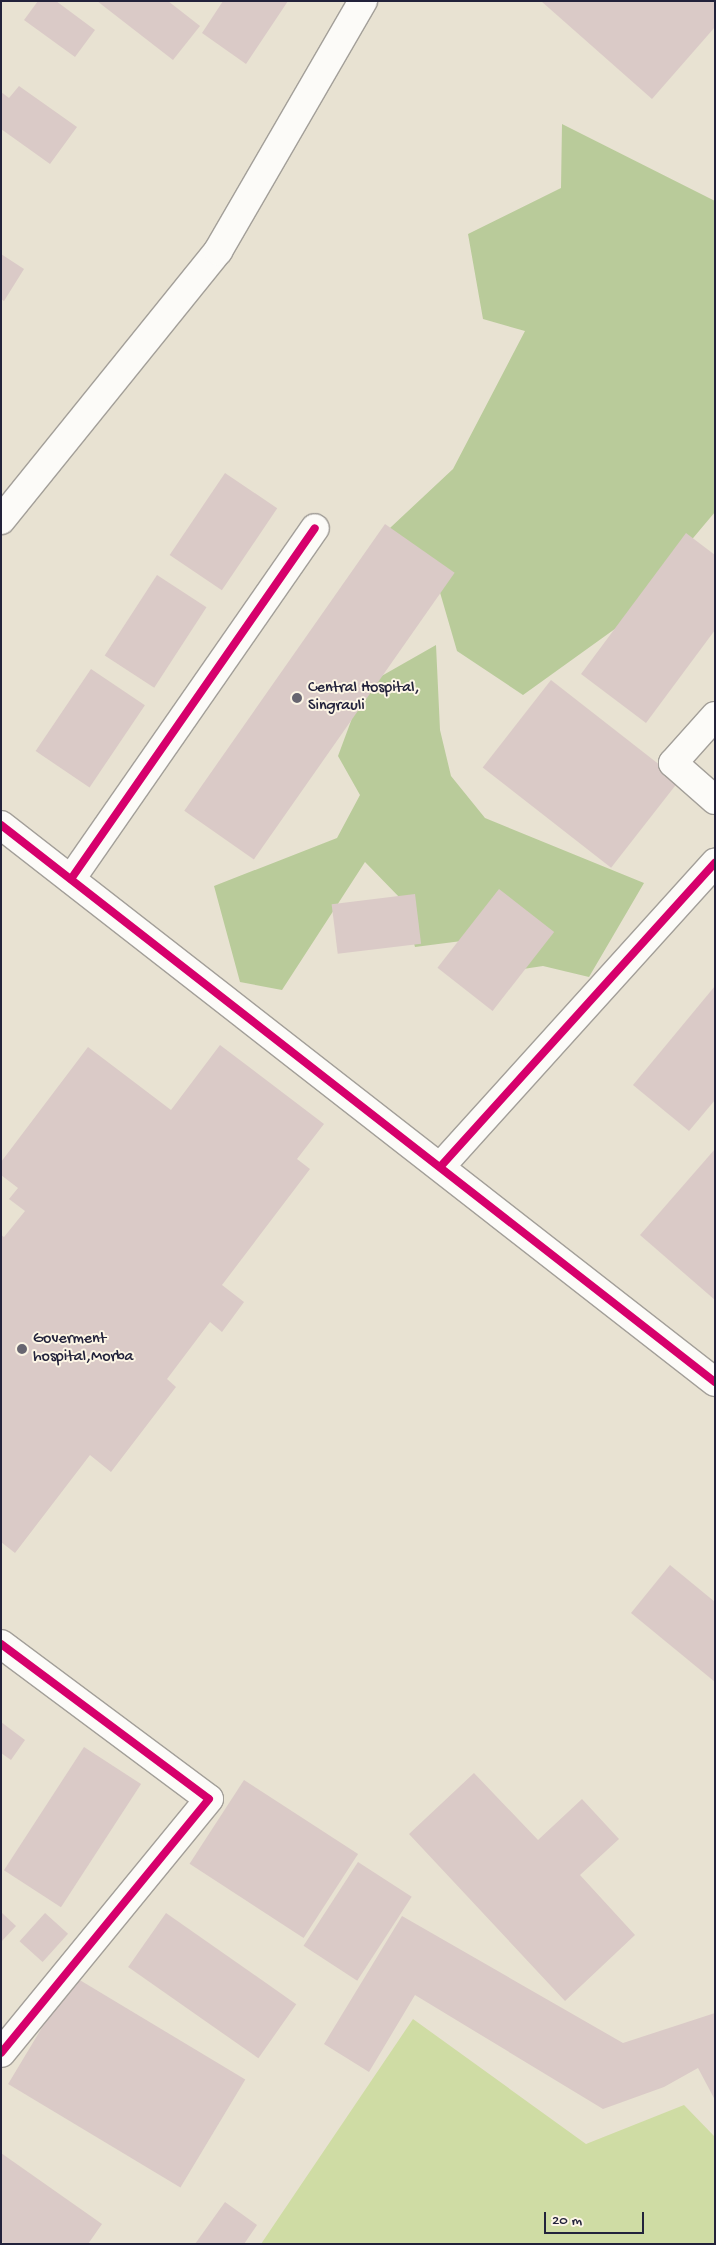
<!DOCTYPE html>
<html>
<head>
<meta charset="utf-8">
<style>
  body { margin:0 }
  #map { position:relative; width:716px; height:2245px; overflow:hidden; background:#e8e2d2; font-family:"Gochi Hand",sans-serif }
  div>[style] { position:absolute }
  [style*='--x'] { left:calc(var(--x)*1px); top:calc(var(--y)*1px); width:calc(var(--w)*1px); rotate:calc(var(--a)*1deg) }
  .green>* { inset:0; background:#cfdca4 }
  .forest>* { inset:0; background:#b9cb9a }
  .building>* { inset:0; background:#dacac7; transform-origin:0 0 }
  .roads { filter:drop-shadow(1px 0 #a39f99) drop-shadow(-1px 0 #a39f99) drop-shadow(0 1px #a39f99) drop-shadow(0 -1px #a39f99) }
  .minor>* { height:28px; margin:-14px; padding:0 14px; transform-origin:14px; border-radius:14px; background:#fcfbf8 }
  .major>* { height:28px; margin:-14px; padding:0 14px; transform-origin:14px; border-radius:14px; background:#fcfbf8 }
  .cycleway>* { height:8px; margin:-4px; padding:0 4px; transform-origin:4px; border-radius:4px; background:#d6006c }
  .dots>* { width:14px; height:14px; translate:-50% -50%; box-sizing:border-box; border:2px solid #fcf5e5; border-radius:50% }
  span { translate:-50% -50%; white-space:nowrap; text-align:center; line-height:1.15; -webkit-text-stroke:4px #fcf5e5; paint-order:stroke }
  .poi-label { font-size:16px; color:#22223b }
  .left { translate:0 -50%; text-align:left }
  .frame { position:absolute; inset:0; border:2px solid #22223b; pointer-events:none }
  .scale { position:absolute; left:544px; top:2212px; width:100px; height:22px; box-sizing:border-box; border:2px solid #22223b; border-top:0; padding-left:6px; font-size:15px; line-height:18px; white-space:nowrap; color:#22223b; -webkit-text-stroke:4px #fcf5e5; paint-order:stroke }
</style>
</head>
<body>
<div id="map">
  <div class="green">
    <div style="clip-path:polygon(413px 2019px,586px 2144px,684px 2105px,715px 2137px,715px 2244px,261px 2244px)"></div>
  </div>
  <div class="forest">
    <div style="clip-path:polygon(562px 124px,715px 201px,715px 512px,619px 626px,523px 695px,457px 651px,439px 589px,375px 542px,453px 469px,525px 331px,483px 319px,468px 234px,561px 188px)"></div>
    <div style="clip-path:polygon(436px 645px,440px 730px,451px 776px,485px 818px,644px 883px,589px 977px,543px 966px,468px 977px,485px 938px,415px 947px,402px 900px,365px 862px,282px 990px,240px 982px,214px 886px,337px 838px,360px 795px,338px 756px,364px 686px)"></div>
  </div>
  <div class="building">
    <div style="clip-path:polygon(38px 1px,56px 1px,95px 30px,75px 57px,24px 20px)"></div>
    <div style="clip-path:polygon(97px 1px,168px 1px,200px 26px,173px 60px)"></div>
    <div style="clip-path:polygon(223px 1px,288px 1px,246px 64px,202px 33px)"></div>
    <div style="clip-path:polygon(541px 1px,715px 1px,715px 27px,652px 99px)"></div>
    <div style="clip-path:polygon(19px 86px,77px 127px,50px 164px,1px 129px,1px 92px,9px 98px)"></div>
    <div style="clip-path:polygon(1px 254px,24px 269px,4px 301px,1px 299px)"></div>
    <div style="left:225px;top:473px;width:63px;height:99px;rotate:34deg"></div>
    <div style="left:385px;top:524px;width:85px;height:350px;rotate:35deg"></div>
    <div style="clip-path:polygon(686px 533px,715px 555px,715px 630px,646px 723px,581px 674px)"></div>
    <div style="left:157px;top:575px;width:59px;height:96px;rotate:33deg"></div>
    <div style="left:91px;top:669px;width:65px;height:99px;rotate:34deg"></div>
    <div style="left:551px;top:680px;width:163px;height:111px;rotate:38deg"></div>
    <div style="left:499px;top:889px;width:70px;height:100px;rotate:38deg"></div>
    <div style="left:415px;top:894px;width:50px;height:84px;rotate:83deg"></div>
    <div style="clip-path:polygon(715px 986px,715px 1100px,689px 1131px,633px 1085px)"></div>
    <div style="clip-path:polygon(220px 1045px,324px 1124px,297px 1159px,310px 1169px,222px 1285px,244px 1302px,222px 1332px,210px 1322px,167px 1379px,176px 1387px,111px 1472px,90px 1455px,15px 1553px,1px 1542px,1px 1235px,4px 1237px,25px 1211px,9px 1199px,18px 1188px,1px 1175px,1px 1162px,88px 1047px,171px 1110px)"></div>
    <div style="clip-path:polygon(715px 1149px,715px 1300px,640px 1235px)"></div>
    <div style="clip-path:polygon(670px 1565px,715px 1602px,715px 1682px,631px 1613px)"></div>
    <div style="clip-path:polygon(1px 1722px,25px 1740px,11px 1760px,1px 1753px)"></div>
    <div style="left:84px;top:1747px;width:68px;height:147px;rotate:33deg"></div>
    <div style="clip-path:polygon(474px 1773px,538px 1840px,582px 1799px,619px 1839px,580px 1875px,635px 1935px,565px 2001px,409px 1834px)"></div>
    <div style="left:244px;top:1780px;width:136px;height:100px;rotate:33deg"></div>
    <div style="left:358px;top:1862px;width:64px;height:100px;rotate:33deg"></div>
    <div style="clip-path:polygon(1px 1912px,16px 1926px,1px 1942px)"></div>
    <div style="left:45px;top:1913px;width:31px;height:38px;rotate:42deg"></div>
    <div style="left:166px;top:1913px;width:159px;height:66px;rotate:35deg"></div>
    <div style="clip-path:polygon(402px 1916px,623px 2043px,715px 2013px,715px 2100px,698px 2068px,664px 2087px,603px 2109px,415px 1995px,369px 2072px,324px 2044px)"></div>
    <div style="left:73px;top:1976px;width:201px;height:126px;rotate:31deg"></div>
    <div style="clip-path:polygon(1px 2153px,102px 2224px,88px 2244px,5px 2244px,1px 2241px)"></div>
    <div style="clip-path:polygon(225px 2202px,257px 2225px,244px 2244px,195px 2244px)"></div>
  </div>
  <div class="roads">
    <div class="minor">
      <div style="--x:715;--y:716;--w:63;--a:131.8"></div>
      <div style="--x:673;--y:763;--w:56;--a:41.4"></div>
      <div style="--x:1;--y:825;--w:906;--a:37.96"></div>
      <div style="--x:71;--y:879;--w:427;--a:-55.2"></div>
      <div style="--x:441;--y:1166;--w:409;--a:-47.9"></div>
      <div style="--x:1;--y:1644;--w:259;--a:36.7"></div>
      <div style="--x:209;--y:1799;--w:328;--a:129.3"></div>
    </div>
    <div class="major">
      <div style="--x:1;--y:520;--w:346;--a:-51.1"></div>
      <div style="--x:218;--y:251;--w:289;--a:-59.9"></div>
    </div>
  </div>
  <div class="cycleway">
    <div style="--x:1;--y:825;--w:906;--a:37.96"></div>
    <div style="--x:71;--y:879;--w:427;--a:-55.2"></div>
    <div style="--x:441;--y:1166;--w:409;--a:-47.9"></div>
    <div style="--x:1;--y:1644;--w:259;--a:36.7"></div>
    <div style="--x:209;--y:1799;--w:328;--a:129.3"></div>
  </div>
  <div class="dots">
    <div style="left:297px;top:698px;background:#676570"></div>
    <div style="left:22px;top:1349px;background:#676570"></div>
  </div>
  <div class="poi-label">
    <span class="left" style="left:308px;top:698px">Central Hospital,<br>Singrauli</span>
    <span class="left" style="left:33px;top:1349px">Goverment<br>hospital,Morba</span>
  </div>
  <div class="frame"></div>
  <div class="scale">20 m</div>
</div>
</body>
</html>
